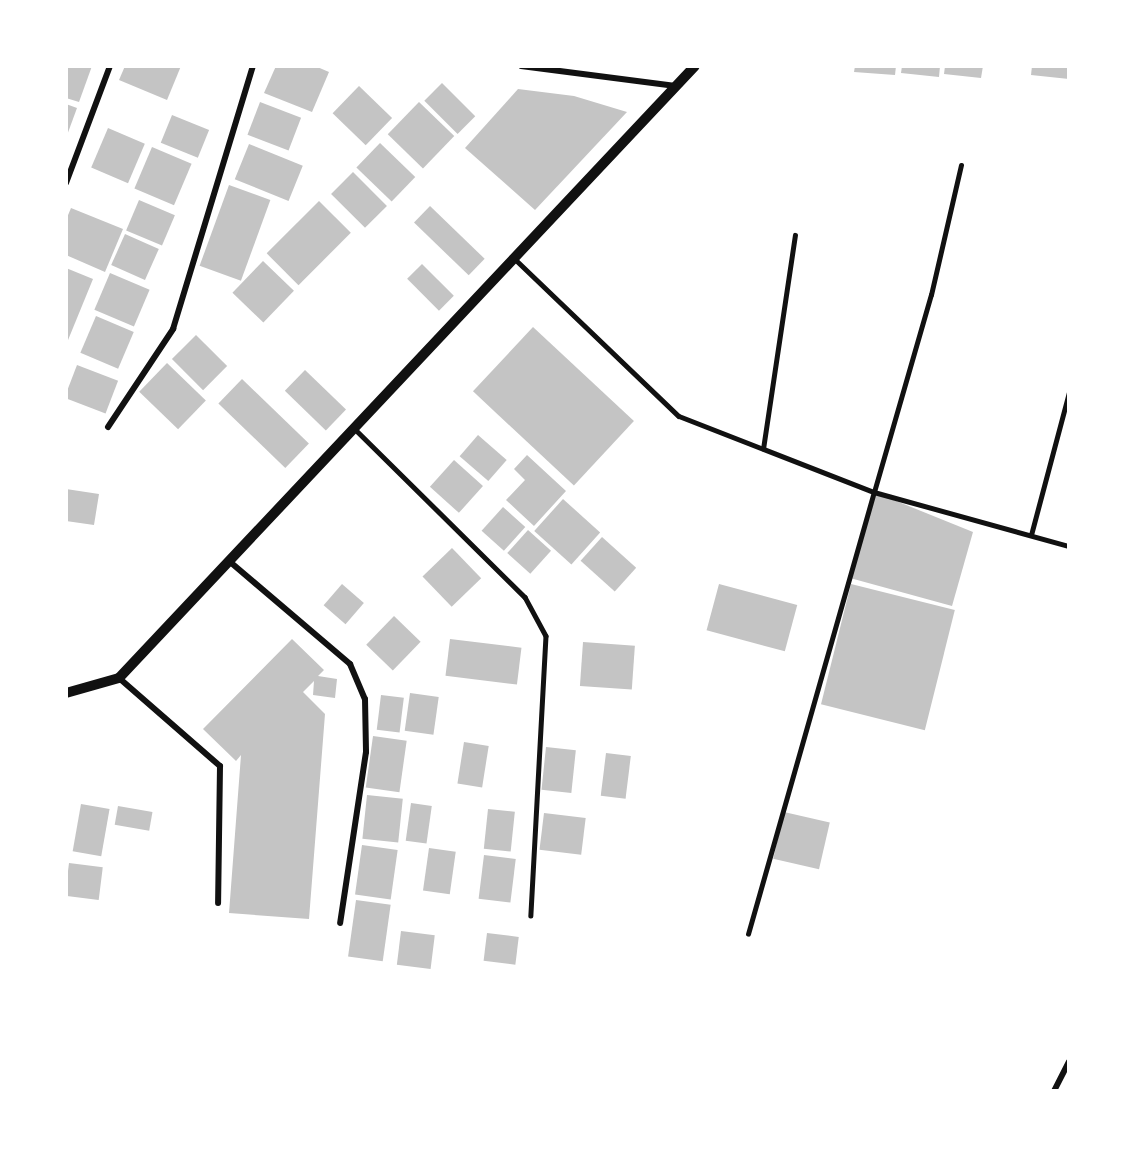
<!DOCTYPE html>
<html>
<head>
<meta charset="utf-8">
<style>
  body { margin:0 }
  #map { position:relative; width:1135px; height:1157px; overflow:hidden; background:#fff; font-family:Figtree,sans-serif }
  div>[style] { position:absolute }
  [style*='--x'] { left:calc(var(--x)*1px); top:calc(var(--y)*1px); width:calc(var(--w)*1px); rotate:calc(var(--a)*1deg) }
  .building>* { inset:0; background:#c4c4c4; transform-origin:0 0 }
  .service>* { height:4.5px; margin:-2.25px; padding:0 2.25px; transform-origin:2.25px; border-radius:2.25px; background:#111 }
  .minor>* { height:6px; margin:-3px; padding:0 3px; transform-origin:3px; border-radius:3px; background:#111 }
  .tertiary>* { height:10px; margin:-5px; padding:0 5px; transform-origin:5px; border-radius:5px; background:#111 }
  span { translate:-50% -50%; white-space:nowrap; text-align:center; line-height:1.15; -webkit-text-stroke:6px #fff; paint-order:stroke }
  .frame { position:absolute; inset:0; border:68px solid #fff; pointer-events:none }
</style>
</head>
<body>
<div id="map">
  <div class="building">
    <div style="clip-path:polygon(66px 66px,92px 66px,79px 102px,66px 98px)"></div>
    <div style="clip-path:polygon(125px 66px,181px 66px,167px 100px,119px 80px)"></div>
    <div style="clip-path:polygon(276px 66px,315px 66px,329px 72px,312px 112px,264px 93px)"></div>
    <div style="clip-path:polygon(855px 66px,896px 66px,895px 75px,854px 72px)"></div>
    <div style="clip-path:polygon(902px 66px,940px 66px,939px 77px,901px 73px)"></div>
    <div style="clip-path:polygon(945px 66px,983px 66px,981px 78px,944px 74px)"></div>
    <div style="clip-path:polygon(1032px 66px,1069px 66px,1069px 79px,1031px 75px)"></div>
    <div style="left:442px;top:83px;width:47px;height:25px;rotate:45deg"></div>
    <div style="left:359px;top:86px;width:46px;height:38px;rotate:44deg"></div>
    <div style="clip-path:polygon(518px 89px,574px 96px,627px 112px,535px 210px,465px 148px)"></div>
    <div style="left:260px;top:102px;width:44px;height:35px;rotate:21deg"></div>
    <div style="left:419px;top:102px;width:49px;height:45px;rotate:44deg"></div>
    <div style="clip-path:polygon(66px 104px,77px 108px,66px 138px)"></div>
    <div style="left:172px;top:115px;width:40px;height:30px;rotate:22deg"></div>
    <div style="left:108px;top:128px;width:40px;height:43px;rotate:23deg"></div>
    <div style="left:380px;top:143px;width:49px;height:34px;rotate:44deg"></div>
    <div style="left:249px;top:144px;width:58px;height:38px;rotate:22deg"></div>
    <div style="left:152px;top:147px;width:43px;height:45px;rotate:23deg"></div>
    <div style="left:353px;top:172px;width:48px;height:31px;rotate:45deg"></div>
    <div style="left:229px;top:185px;width:44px;height:86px;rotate:20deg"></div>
    <div style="left:139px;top:200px;width:39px;height:33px;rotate:23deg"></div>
    <div style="left:319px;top:201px;width:45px;height:74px;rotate:45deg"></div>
    <div style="left:430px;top:206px;width:76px;height:23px;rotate:44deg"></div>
    <div style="clip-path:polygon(71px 208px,123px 229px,105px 272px,66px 255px,66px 220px)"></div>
    <div style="left:125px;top:234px;width:37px;height:34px;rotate:24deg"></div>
    <div style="left:263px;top:261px;width:43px;height:44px;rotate:44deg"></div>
    <div style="left:422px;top:264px;width:45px;height:21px;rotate:45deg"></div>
    <div style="clip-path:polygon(66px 268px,93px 279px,66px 345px)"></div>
    <div style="left:110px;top:273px;width:43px;height:40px;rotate:23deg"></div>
    <div style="left:96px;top:316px;width:41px;height:40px;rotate:23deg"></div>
    <div style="left:533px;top:327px;width:138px;height:88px;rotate:43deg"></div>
    <div style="left:196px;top:335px;width:44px;height:34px;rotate:45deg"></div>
    <div style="left:167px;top:363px;width:54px;height:40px;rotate:44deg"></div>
    <div style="left:77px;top:365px;width:44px;height:35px;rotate:21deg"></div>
    <div style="left:305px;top:370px;width:57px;height:29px;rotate:44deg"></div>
    <div style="left:242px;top:379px;width:93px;height:34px;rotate:44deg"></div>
    <div style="left:478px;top:435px;width:38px;height:28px;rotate:41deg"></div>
    <div style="clip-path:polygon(527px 455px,566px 491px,534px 526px,506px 500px,525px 480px,514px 469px)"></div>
    <div style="left:454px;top:460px;width:39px;height:36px;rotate:42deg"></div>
    <div style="clip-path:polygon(66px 489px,99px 494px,94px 525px,66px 521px)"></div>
    <div style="clip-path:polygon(874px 492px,973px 532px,952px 606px,850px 578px)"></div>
    <div style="left:563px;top:499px;width:50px;height:43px;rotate:42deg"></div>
    <div style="left:503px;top:507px;width:30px;height:32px;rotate:42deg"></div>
    <div style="left:528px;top:530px;width:31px;height:31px;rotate:42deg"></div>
    <div style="left:602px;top:537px;width:46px;height:32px;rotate:42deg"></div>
    <div style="left:452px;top:548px;width:42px;height:41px;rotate:46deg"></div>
    <div style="left:342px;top:584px;width:29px;height:28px;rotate:41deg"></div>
    <div style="left:719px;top:584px;width:81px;height:48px;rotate:15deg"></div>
    <div style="left:851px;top:584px;width:107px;height:124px;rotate:14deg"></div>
    <div style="left:394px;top:616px;width:37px;height:40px;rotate:44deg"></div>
    <div style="clip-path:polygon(292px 639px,324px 670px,318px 676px,337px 679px,335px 698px,313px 695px,314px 681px,303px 692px,325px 714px,309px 919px,229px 913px,241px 755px,236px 761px,203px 729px)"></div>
    <div style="left:450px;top:639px;width:72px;height:37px;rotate:7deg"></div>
    <div style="left:583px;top:642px;width:52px;height:44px;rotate:4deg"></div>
    <div style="left:410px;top:693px;width:29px;height:38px;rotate:8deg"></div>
    <div style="left:381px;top:695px;width:23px;height:35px;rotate:7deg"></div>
    <div style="left:373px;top:736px;width:34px;height:52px;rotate:8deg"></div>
    <div style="left:464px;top:742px;width:25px;height:42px;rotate:9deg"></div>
    <div style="left:546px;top:747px;width:30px;height:43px;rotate:6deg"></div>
    <div style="left:606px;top:753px;width:25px;height:43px;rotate:7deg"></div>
    <div style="left:367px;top:795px;width:36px;height:44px;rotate:6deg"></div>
    <div style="left:411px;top:803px;width:21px;height:38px;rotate:8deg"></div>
    <div style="left:81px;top:804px;width:29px;height:48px;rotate:10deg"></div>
    <div style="left:118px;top:806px;width:35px;height:19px;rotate:10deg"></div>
    <div style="left:488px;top:809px;width:27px;height:40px;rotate:6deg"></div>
    <div style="left:784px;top:812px;width:47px;height:48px;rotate:13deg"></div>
    <div style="left:544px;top:813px;width:42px;height:37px;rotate:7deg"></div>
    <div style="left:362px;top:845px;width:36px;height:50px;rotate:8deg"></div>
    <div style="left:429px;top:848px;width:27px;height:43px;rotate:8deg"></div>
    <div style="left:484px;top:855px;width:32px;height:44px;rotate:7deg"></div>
    <div style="left:69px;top:863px;width:34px;height:33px;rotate:7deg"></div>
    <div style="left:356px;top:900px;width:35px;height:57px;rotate:8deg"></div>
    <div style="left:401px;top:931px;width:34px;height:34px;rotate:7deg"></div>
    <div style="left:487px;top:933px;width:32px;height:28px;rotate:7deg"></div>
  </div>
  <div class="service">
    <div style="--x:514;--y:258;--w:228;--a:43.8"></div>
    <div style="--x:679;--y:416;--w:209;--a:21.3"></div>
    <div style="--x:874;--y:492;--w:205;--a:-73.9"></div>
    <div style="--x:931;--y:295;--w:133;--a:-77"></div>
    <div style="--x:355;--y:429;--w:239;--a:44.7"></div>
    <div style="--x:525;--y:597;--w:44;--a:61.7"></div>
    <div style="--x:546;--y:636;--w:280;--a:93.1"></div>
    <div style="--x:763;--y:449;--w:216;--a:-81.5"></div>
    <div style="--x:1031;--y:535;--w:148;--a:-75.1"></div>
    <div style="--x:748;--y:934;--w:460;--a:-74.1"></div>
    <div style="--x:874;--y:492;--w:202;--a:15.5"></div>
  </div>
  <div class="minor">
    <div style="--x:521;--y:66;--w:156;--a:7.4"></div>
    <div style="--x:66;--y:183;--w:125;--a:-69.4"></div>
    <div style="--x:108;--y:427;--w:118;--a:-56.4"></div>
    <div style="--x:173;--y:329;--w:275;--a:-73.1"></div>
    <div style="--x:229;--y:561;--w:159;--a:40.4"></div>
    <div style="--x:350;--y:664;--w:38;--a:67"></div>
    <div style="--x:365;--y:699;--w:53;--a:88.9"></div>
    <div style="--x:366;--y:752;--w:173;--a:98.6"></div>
    <div style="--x:119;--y:678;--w:134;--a:41.1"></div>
    <div style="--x:220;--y:766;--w:137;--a:90.8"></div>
    <div style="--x:1054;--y:1091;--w:33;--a:-63"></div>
  </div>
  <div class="tertiary">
    <div style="--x:66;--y:693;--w:55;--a:-15.8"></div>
    <div style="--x:119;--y:678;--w:840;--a:-46.74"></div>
  </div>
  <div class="frame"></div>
</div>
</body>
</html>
